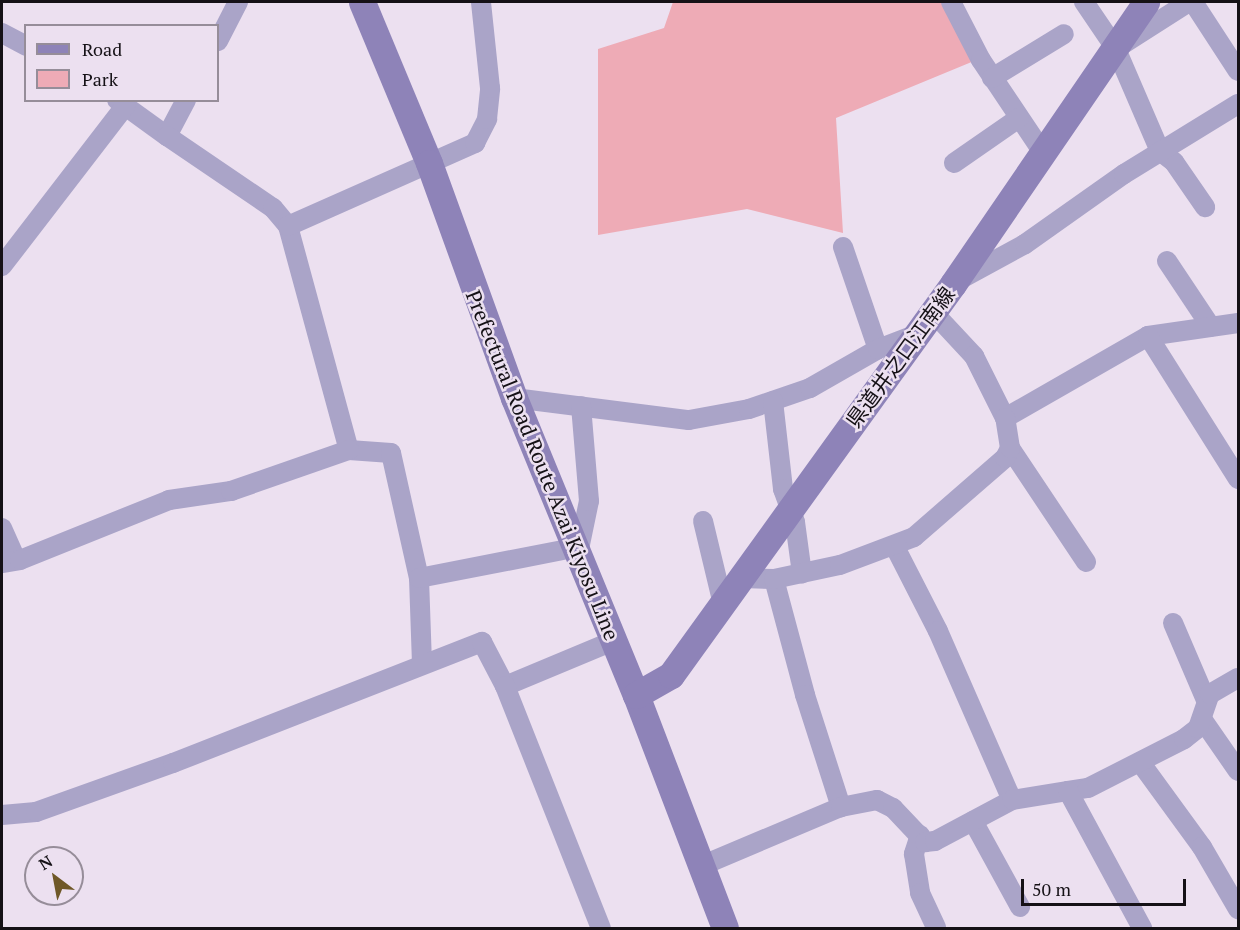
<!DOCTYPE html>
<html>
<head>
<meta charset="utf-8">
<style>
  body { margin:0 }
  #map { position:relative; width:1240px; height:930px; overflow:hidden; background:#ece0f0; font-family:"PT Serif","Noto Sans JP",serif }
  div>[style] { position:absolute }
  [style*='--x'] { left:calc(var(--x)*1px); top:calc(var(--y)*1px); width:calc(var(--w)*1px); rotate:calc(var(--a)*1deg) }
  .green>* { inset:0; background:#eeabb6 }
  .street>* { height:20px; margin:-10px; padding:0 10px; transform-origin:10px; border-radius:10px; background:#aaa4c8 }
  .secondary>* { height:27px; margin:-13.5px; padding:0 13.5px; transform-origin:13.5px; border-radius:13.5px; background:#8e83b8 }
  span { translate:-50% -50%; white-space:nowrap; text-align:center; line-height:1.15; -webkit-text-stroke:5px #ece0f0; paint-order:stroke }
  .street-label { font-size:21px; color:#151116 }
  .frame { position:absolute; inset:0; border:3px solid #151116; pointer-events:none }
  .legend { position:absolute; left:24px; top:24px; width:195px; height:78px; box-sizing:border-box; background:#ece0f0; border:2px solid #968d99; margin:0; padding:8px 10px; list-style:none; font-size:18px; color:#151116 }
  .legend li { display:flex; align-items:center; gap:12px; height:30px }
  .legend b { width:30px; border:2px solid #968d99 }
  .north { position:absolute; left:24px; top:846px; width:60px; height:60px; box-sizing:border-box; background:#ece0f0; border:2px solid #968d99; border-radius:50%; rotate:328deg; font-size:16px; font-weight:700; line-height:24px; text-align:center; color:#151116 }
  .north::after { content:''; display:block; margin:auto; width:21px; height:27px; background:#6f5828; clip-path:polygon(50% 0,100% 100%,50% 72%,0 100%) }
  .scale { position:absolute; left:1021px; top:879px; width:165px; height:27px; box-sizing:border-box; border:3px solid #151116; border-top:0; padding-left:8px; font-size:18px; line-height:21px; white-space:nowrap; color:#151116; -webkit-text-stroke:4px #ece0f0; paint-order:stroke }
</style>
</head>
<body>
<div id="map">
  <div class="green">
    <div style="clip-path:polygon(673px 2px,956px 2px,974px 61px,836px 118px,843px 233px,747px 209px,598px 235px,598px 49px,664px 28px)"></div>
  </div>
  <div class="street">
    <div style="--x:951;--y:2;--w:65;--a:62.7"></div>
    <div style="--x:981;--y:60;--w:110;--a:56.2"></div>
    <div style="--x:1084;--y:2;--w:57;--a:55.8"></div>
    <div style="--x:1116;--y:49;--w:111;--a:66.7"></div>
    <div style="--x:1160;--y:151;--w:18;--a:38"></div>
    <div style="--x:1174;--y:162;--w:55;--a:55.4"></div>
    <div style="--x:1193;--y:2;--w:82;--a:56.9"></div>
    <div style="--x:2;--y:33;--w:27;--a:28"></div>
    <div style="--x:218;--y:41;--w:44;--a:-62.9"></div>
    <div style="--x:1123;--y:44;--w:78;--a:-32.5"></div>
    <div style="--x:992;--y:78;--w:84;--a:-31.4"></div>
    <div style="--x:117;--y:100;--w:62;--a:35.8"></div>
    <div style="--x:167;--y:136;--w:41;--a:-62.2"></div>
    <div style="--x:167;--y:136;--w:128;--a:34.2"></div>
    <div style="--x:273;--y:208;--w:23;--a:50"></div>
    <div style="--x:288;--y:226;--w:232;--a:74.8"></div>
    <div style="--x:349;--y:450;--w:42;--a:4.1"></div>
    <div style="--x:391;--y:453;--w:128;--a:77.4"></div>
    <div style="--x:419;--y:578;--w:86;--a:88"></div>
    <div style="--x:954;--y:163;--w:79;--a:-34.7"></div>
    <div style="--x:288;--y:226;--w:205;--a:-23.9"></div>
    <div style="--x:475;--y:143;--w:27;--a:-63"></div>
    <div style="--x:487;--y:119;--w:31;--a:-84"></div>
    <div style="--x:490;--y:88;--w:86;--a:-96"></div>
    <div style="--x:843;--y:247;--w:108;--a:71.1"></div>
    <div style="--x:1167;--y:261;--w:79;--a:56.3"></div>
    <div style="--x:2;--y:266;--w:202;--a:-52.4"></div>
    <div style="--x:959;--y:280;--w:75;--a:-28.6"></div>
    <div style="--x:1025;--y:244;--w:121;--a:-35.3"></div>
    <div style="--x:1124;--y:174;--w:134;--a:-31.6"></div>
    <div style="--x:932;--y:311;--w:62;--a:47"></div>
    <div style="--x:974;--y:356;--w:69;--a:63.4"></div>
    <div style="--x:1005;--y:418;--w:165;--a:-29.8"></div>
    <div style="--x:1148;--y:336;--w:91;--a:-8.2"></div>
    <div style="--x:1148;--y:336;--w:169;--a:57.8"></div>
    <div style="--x:514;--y:398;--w:176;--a:7.2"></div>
    <div style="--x:689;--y:420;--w:61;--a:-10.4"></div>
    <div style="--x:749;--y:409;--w:65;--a:-19"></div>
    <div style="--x:810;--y:388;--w:78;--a:-29.8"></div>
    <div style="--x:878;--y:349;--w:39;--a:-21"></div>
    <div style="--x:773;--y:401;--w:89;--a:83.5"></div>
    <div style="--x:783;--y:489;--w:35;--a:70"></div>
    <div style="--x:795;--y:522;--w:52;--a:82.3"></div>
    <div style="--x:1010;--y:448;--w:137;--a:56.3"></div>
    <div style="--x:703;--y:521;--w:85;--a:76.5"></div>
    <div style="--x:2;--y:528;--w:35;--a:66"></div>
    <div style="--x:895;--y:547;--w:94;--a:62.9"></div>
    <div style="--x:938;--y:631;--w:184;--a:66.4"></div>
    <div style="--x:578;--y:554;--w:54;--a:-78.3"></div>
    <div style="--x:589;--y:501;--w:95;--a:-94.8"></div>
    <div style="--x:2;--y:563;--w:18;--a:-9"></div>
    <div style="--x:20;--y:560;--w:161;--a:-21.9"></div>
    <div style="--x:169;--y:500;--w:63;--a:-8.3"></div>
    <div style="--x:231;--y:491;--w:125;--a:-19.2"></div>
    <div style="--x:419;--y:578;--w:157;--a:-11"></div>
    <div style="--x:742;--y:578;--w:32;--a:2"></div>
    <div style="--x:774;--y:579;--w:120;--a:75"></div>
    <div style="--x:805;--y:695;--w:118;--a:72.2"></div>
    <div style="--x:774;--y:579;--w:67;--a:-12"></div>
    <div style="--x:840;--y:565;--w:79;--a:-20.7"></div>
    <div style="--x:914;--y:537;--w:121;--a:-41"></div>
    <div style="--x:1005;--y:458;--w:11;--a:-63"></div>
    <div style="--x:1010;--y:448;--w:30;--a:-99"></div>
    <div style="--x:1173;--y:623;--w:84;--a:66.8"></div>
    <div style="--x:505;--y:686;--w:117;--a:-22.6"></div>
    <div style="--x:1202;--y:719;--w:63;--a:55.3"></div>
    <div style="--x:1140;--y:762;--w:105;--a:53.9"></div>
    <div style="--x:1202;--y:847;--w:72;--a:59.9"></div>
    <div style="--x:1068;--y:791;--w:20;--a:-9"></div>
    <div style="--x:1088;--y:788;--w:108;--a:-27"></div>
    <div style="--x:1184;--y:739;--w:18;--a:-38"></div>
    <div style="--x:1198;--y:728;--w:36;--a:-71"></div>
    <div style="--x:1210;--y:694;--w:32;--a:-30"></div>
    <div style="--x:2;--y:815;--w:34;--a:-5"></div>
    <div style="--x:36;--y:812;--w:145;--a:-19.7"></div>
    <div style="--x:173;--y:763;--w:332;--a:-21.4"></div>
    <div style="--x:482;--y:642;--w:50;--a:62.4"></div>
    <div style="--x:505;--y:686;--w:260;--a:68.4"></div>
    <div style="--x:973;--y:821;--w:98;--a:61.3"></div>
    <div style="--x:920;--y:835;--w:20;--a:108"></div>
    <div style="--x:914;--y:854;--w:39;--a:81"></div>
    <div style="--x:920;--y:893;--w:38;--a:65"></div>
    <div style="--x:701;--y:866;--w:152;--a:-22.9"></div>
    <div style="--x:841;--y:807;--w:37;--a:-11"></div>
    <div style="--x:877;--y:800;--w:18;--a:27"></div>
    <div style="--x:893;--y:808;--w:47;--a:46.7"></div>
    <div style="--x:925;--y:842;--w:10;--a:-6"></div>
    <div style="--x:935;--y:841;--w:87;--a:-28"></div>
    <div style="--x:1012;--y:800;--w:57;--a:-9.1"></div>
    <div style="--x:1068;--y:791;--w:156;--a:61.6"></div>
  </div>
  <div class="secondary">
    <div style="--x:362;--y:2;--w:174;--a:67.4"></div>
    <div style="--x:429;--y:163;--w:250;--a:70.1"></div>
    <div style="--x:514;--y:398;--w:321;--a:67.7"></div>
    <div style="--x:636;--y:695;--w:249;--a:69.1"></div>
    <div style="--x:636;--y:695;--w:40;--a:-29.7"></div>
    <div style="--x:671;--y:675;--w:482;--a:-54.2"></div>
    <div style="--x:953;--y:284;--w:342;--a:-55.6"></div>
  </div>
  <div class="street-label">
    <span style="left:900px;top:357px;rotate:-54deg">県道井之口江南線</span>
    <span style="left:543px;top:465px;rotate:68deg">Prefectural Road Route Azai Kiyosu Line</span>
  </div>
  <div class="frame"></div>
  <ul class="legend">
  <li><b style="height:8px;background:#8e83b8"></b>Road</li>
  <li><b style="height:16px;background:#eeabb6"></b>Park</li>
  </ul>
  <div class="north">N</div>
  <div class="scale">50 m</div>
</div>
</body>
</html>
